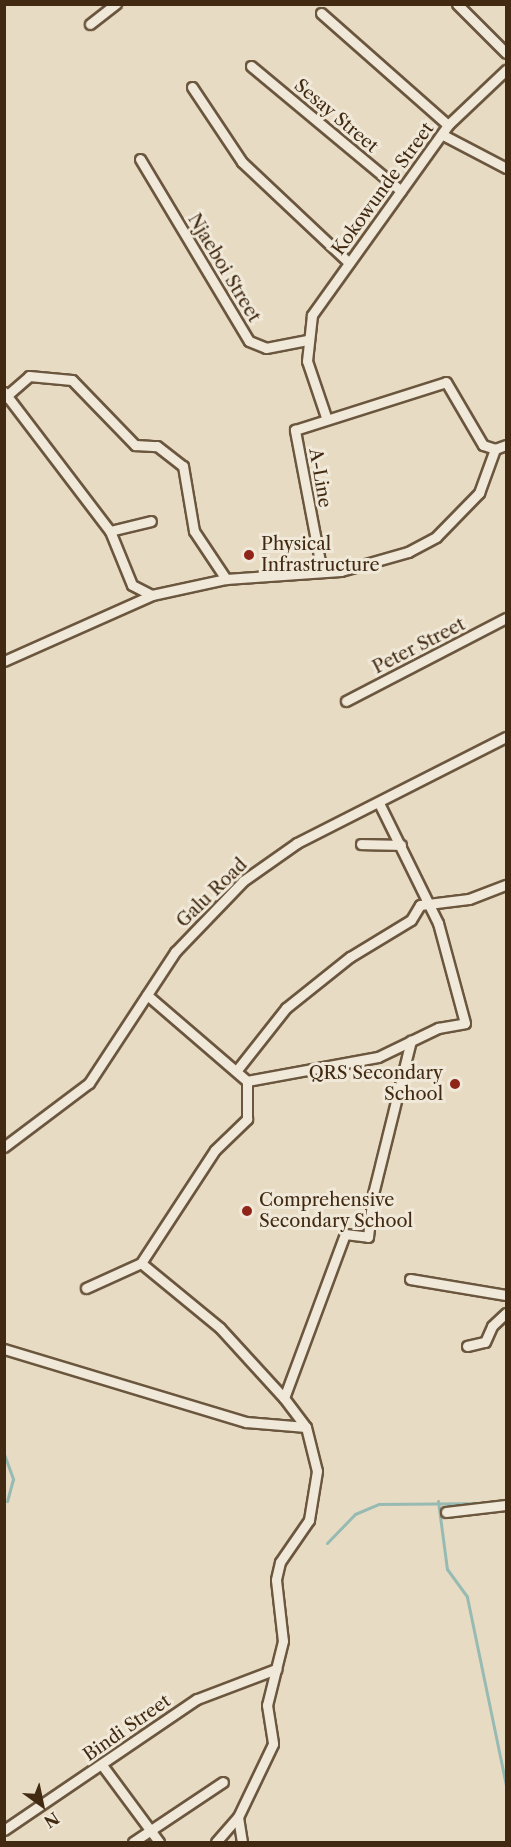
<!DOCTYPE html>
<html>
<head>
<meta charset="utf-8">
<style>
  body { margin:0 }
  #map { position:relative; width:511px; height:1847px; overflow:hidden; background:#e8dbc3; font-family:"Libre Caslon Text",serif }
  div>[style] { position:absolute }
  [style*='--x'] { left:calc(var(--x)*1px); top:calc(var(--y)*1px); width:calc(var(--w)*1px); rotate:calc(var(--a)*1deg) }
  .stream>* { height:3px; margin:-1.5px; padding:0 1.5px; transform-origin:1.5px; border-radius:1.5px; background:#97bbb3 }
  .roads { filter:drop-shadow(2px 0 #6b563e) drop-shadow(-2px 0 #6b563e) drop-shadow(0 2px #6b563e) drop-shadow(0 -2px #6b563e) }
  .minor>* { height:9px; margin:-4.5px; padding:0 4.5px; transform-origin:4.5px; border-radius:4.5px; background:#f0e8d8 }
  .dots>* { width:16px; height:16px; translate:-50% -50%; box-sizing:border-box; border:3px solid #f0e8d8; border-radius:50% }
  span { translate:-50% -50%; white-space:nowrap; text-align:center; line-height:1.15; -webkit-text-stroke:6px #f0e8d8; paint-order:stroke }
  .street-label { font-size:18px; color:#412a11 }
  .poi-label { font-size:18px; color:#412a11 }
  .left { translate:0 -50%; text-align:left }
  .right { translate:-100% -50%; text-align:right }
  .frame { position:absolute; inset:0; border:6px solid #412a11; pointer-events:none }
  .north { position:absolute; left:12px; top:1775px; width:60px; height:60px; -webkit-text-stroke:4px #f0e8d8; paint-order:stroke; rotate:147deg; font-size:16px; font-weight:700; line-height:24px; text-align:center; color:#412a11 }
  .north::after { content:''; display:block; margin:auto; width:21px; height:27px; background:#412a11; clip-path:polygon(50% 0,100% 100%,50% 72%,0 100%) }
</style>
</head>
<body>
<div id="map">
  <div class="stream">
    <div style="--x:4;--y:1454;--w:27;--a:70"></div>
    <div style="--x:13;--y:1479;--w:23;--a:105"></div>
    <div style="--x:438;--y:1501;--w:69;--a:82.5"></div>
    <div style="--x:447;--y:1569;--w:34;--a:54"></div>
    <div style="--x:467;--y:1597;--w:192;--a:78.3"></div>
    <div style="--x:327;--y:1543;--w:40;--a:-46"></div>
    <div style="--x:355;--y:1514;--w:26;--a:-23"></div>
    <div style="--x:379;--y:1504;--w:114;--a:-0.5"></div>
  </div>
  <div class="roads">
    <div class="minor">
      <div style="--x:457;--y:4;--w:69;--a:45"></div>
      <div style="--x:321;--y:13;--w:169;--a:41.4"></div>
      <div style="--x:90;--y:24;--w:33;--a:-38"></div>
      <div style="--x:251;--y:66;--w:195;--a:39.8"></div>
      <div style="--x:192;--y:87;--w:90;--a:56.3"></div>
      <div style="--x:242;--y:162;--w:147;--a:43.3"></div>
      <div style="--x:445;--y:136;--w:69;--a:27.7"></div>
      <div style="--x:140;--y:159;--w:212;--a:59.1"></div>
      <div style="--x:249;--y:341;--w:18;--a:22"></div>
      <div style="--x:266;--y:348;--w:42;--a:-11"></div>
      <div style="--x:4;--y:392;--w:175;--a:52.7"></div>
      <div style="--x:110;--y:531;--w:42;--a:-13.7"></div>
      <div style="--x:4;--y:398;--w:33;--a:-41"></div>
      <div style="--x:29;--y:376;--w:43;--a:5.3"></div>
      <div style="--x:72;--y:380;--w:91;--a:45.9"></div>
      <div style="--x:135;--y:445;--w:22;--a:3"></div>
      <div style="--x:157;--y:446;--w:33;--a:38"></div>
      <div style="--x:183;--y:466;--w:66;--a:80.4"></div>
      <div style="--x:194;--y:531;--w:58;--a:56.3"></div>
      <div style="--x:326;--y:417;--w:59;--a:-108.7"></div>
      <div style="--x:307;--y:361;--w:46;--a:-83.8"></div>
      <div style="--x:312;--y:315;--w:234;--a:-54.4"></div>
      <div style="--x:448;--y:125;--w:80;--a:-43.5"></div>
      <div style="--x:110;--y:531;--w:58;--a:67.8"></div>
      <div style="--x:132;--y:585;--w:22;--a:27"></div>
      <div style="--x:322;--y:572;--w:145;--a:-100.8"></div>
      <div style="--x:295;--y:430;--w:158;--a:-17.6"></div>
      <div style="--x:446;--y:382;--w:73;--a:59.6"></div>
      <div style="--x:483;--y:445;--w:13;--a:18"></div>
      <div style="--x:4;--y:661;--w:162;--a:-24"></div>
      <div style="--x:152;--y:595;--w:76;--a:-12.2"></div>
      <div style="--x:226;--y:579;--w:115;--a:-4"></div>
      <div style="--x:341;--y:571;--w:70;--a:-15.8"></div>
      <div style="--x:408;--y:552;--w:32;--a:-28"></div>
      <div style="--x:436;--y:537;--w:62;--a:-45.7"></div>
      <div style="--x:479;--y:493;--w:47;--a:-70"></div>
      <div style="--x:495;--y:449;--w:12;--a:-20"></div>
      <div style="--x:346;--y:701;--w:180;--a:-27.4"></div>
      <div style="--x:361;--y:844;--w:40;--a:1.4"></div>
      <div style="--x:237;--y:1070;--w:79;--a:-51.7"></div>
      <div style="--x:286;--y:1008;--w:82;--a:-38.6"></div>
      <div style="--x:350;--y:957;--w:71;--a:-31.2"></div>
      <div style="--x:411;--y:920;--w:17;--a:-59"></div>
      <div style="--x:420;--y:905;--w:49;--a:-7"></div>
      <div style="--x:469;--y:899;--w:40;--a:-21"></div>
      <div style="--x:247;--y:1081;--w:133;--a:-10.4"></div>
      <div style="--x:378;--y:1057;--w:67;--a:-25.8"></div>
      <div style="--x:438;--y:1028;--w:27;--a:-10"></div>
      <div style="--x:465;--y:1023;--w:104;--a:-105.1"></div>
      <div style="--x:438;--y:923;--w:134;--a:-116.2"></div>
      <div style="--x:4;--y:1147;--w:106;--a:-37"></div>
      <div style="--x:89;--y:1083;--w:157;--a:-56.7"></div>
      <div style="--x:175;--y:952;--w:98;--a:-46.2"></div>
      <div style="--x:243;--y:881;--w:66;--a:-35.1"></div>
      <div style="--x:297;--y:843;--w:234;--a:-26.9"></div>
      <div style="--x:141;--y:1263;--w:102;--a:39.4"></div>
      <div style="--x:220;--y:1328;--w:95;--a:47.6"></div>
      <div style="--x:284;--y:1398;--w:36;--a:53"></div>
      <div style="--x:306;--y:1427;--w:45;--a:76"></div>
      <div style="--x:317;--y:1471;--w:50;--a:99.3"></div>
      <div style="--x:309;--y:1520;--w:51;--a:124.6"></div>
      <div style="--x:280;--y:1562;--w:18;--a:103"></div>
      <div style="--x:276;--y:1580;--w:61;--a:83.5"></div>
      <div style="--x:283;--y:1641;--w:66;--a:104"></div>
      <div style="--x:267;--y:1705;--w:39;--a:81"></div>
      <div style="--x:273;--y:1744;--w:81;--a:115.6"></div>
      <div style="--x:238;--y:1817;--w:25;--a:81"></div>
      <div style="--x:141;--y:1263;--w:135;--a:-56.8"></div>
      <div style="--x:215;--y:1150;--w:45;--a:-44.1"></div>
      <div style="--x:247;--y:1119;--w:38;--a:-90"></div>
      <div style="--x:247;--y:1081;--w:132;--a:-139.3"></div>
      <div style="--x:410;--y:1279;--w:97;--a:9.5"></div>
      <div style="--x:86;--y:1288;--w:60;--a:-24.4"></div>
      <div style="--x:467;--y:1346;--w:18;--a:-13"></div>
      <div style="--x:485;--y:1342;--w:17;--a:-66"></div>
      <div style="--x:492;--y:1326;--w:19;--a:-43"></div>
      <div style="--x:4;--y:1349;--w:253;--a:16.8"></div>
      <div style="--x:246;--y:1422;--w:60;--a:4.8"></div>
      <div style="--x:284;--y:1398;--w:175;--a:-69.6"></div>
      <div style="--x:345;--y:1234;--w:23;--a:7"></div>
      <div style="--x:368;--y:1237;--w:43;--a:-83.4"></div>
      <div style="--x:373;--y:1194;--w:158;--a:-76.1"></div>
      <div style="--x:446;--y:1512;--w:60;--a:-6.7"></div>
      <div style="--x:102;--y:1765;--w:96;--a:53.5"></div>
      <div style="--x:4;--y:1830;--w:233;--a:-34.2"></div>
      <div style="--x:197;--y:1699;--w:85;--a:-20.8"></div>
      <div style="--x:133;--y:1842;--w:108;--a:-33.7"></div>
      <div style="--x:216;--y:1842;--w:33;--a:-49"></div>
    </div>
  </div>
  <div class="dots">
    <div style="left:249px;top:555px;background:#8f2418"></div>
    <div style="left:455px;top:1084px;background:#8f2418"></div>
    <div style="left:247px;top:1211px;background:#8f2418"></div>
  </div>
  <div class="street-label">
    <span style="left:336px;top:116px;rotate:40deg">Sesay Street</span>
    <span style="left:383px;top:189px;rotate:-54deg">Kokowunde Street</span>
    <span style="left:224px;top:268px;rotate:59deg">Njaeboi Street</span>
    <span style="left:320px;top:478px;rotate:80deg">A-Line</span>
    <span style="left:419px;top:646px;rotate:-27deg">Peter Street</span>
    <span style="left:212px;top:893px;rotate:-44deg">Galu Road</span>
    <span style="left:127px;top:1728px;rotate:-35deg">Bindi Street</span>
  </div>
  <div class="poi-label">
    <span class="left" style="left:261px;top:555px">Physical<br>Infrastructure</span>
    <span class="right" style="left:443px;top:1084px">QRS Secondary<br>School</span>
    <span class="left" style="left:259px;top:1211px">Comprehensive<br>Secondary School</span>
  </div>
  <div class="frame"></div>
  <div class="north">N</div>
</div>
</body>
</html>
